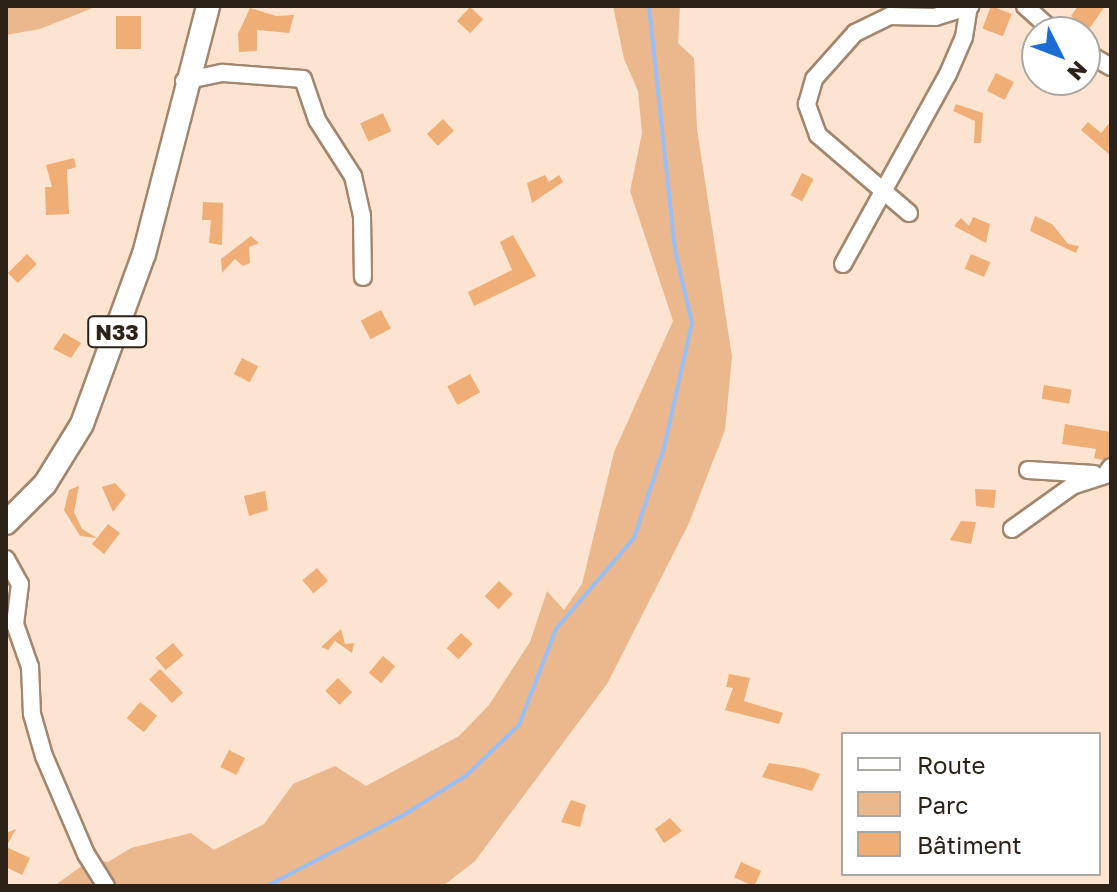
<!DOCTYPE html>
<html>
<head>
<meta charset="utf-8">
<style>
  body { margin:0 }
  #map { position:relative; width:1117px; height:892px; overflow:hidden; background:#fde4d1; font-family:"Golos Text",sans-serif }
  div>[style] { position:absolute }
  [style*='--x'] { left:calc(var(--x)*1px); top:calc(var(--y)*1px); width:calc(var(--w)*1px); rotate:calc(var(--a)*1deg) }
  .green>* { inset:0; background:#ebb88d }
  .stream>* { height:4px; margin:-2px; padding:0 2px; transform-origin:2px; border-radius:2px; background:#9bbef3 }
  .building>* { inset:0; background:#eeae75; transform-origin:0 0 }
  .roads { filter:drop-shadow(2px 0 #a28770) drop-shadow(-2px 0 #a28770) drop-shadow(0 2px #a28770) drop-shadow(0 -2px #a28770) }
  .minor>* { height:16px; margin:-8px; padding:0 8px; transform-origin:8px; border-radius:8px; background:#fff }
  .major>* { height:22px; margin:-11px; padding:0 11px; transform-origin:11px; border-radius:11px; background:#fff }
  span { translate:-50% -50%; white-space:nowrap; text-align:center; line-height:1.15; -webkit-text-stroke:6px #fff; paint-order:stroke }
  .shield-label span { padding:2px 6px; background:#fff; border:2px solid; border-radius:6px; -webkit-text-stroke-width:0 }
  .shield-label { font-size:22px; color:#2c2218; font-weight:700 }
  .frame { position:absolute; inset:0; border:8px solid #2c2218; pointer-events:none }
  .legend { position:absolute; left:841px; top:732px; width:260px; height:144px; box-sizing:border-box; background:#fff; border:2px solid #aba7a3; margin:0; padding:10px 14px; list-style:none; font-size:24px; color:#2c2218 }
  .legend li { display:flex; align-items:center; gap:16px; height:40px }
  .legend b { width:40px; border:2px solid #aba7a3 }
  .north { position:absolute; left:1021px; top:16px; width:80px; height:80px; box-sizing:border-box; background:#fff; border:2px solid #aba7a3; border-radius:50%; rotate:132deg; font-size:22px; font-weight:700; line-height:32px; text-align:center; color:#2c2218 }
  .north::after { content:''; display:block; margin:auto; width:28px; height:36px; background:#1c6cd6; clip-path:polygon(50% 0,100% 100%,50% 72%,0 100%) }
</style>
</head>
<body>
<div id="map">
  <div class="green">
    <div style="clip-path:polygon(6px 6px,98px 6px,40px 29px,6px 35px)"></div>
    <div style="clip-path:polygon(613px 6px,680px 6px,678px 43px,694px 58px,697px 129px,732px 357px,725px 430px,689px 523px,607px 684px,475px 861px,443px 886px,54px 886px,90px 860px,108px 862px,131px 848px,191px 833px,214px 850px,264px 824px,293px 784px,335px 766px,366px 786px,459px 736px,489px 705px,530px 642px,547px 591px,564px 610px,582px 584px,614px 452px,673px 321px,630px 191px,642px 133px,638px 91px,624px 59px)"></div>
  </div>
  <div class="stream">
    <div style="--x:267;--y:886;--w:158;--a:-27.5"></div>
    <div style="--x:407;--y:813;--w:71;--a:-32.3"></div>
    <div style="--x:467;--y:775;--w:72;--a:-43.9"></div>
    <div style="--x:519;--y:725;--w:103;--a:-68.9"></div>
    <div style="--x:556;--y:629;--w:120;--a:-49.4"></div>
    <div style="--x:634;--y:538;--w:95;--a:-71.6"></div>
    <div style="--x:664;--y:448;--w:128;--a:-77.4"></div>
    <div style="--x:692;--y:323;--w:75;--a:-103.1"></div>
    <div style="--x:675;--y:250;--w:245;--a:-96.1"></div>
  </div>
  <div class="building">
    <div style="left:991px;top:6px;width:22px;height:24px;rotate:21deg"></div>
    <div style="clip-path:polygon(1078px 6px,1105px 6px,1089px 29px,1071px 16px)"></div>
    <div style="left:470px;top:7px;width:18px;height:19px;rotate:43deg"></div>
    <div style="clip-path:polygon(250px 8px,276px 16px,294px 15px,289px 33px,257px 30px,257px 51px,239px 52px,238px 34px)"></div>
    <div style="left:116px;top:16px;width:25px;height:33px"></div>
    <div style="left:996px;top:73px;width:20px;height:20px;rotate:27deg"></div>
    <div style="clip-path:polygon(956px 104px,983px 113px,981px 143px,974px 143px,975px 121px,953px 111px)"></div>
    <div style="left:383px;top:113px;width:20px;height:25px;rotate:66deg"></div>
    <div style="left:443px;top:119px;width:16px;height:22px;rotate:47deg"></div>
    <div style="clip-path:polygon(1111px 121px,1111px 156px,1081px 130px,1088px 122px,1101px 133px)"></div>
    <div style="clip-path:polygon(74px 158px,76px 167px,67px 170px,69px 214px,46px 215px,45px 187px,52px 187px,46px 165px)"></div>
    <div style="left:802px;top:173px;width:13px;height:25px;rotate:27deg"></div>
    <div style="clip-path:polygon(545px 175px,549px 182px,559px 175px,563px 182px,532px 203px,527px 183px)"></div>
    <div style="clip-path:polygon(203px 202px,223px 203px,222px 245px,209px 243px,211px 220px,202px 220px)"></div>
    <div style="clip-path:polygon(1035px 216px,1052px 224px,1068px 244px,1079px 246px,1076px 253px,1030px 231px)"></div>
    <div style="clip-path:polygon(973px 217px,990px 224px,986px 243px,954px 226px,961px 218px,969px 226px)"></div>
    <div style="clip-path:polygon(513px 235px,536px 276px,474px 306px,468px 292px,512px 270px,500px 242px)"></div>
    <div style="clip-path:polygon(251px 236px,259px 243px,249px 247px,250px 263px,243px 266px,235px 259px,222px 273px,221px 259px)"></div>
    <div style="left:27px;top:254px;width:14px;height:27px;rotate:45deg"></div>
    <div style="left:971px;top:254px;width:21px;height:16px;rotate:23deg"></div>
    <div style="left:381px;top:310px;width:21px;height:23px;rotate:62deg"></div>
    <div style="clip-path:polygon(64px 333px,81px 343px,71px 358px,53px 349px)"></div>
    <div style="left:242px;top:358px;width:18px;height:18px;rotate:27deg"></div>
    <div style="left:470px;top:374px;width:21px;height:26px;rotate:61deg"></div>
    <div style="left:1044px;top:385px;width:28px;height:14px;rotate:10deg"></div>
    <div style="clip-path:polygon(1065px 424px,1111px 432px,1111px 456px,1102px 460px,1094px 458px,1096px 449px,1062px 444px)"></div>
    <div style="clip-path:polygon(115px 483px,126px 495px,113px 512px,102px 487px)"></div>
    <div style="clip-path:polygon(79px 486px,74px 512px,82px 529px,97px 538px,108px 524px,120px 533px,104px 554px,92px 544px,97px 538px,80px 536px,64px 510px,69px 490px)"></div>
    <div style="clip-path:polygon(975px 489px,996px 490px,994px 508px,976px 506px)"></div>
    <div style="clip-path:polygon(265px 491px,268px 510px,249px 516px,244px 496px)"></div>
    <div style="clip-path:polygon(961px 521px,976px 522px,971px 544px,950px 540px)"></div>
    <div style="left:317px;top:568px;width:17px;height:19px;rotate:50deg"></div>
    <div style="left:499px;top:581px;width:19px;height:21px;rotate:43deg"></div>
    <div style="clip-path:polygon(341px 629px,345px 644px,354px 643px,352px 653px,335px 641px,328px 650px,321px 647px)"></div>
    <div style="left:461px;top:633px;width:16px;height:21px;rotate:43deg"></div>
    <div style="left:173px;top:643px;width:16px;height:23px;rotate:50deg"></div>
    <div style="left:383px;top:656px;width:16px;height:22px;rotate:40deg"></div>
    <div style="left:160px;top:669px;width:33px;height:15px;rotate:46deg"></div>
    <div style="clip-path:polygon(729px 674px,750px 678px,744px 701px,783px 713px,779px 724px,725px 710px,733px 688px,726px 687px)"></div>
    <div style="left:338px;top:678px;width:20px;height:18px;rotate:45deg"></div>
    <div style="left:140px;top:702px;width:22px;height:21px;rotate:39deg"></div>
    <div style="left:229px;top:750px;width:18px;height:19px;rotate:27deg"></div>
    <div style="clip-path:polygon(769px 763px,803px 768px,820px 774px,812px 791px,762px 777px)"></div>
    <div style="clip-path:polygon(571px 800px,586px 805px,580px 827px,561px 822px)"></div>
    <div style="clip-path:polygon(670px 818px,682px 831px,664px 843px,655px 829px)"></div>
    <div style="clip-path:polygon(16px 829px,6px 847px,30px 858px,22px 875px,6px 867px,6px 833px)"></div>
    <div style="left:741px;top:862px;width:22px;height:17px;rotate:24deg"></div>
  </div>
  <div class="roads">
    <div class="minor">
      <div style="--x:1025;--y:6;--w:39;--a:42"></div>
      <div style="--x:1085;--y:52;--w:30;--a:30"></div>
      <div style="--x:184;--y:81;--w:40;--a:-12"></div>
      <div style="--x:223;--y:73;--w:80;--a:4.3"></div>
      <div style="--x:303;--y:79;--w:43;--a:71.1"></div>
      <div style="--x:317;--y:120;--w:67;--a:57.3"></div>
      <div style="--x:353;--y:176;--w:41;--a:77.3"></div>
      <div style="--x:362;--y:216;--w:61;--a:89.1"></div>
      <div style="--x:909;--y:213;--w:120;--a:-139.4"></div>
      <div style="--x:818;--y:135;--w:33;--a:-110"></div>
      <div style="--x:807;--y:104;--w:26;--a:-74"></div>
      <div style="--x:814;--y:79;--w:62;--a:-48.3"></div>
      <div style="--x:855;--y:33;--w:39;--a:-26"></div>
      <div style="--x:890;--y:16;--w:45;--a:1.3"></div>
      <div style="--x:935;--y:17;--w:37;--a:-17"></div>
      <div style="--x:843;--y:264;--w:217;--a:-61.1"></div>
      <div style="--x:948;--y:74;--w:40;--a:-66.6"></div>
      <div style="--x:964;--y:37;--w:30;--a:-81"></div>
      <div style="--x:1028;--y:470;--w:66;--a:3.5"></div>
      <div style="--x:1012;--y:529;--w:74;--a:-35.6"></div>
      <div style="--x:1072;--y:486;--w:35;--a:-18"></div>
      <div style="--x:1105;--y:475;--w:10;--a:-53"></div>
      <div style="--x:6;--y:559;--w:29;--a:61"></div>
      <div style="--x:20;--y:584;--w:40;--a:97.1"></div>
      <div style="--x:15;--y:624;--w:46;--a:70.8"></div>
      <div style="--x:30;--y:667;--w:47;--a:87.6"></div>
      <div style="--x:32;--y:714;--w:44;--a:74.1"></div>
      <div style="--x:44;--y:756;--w:107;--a:66.8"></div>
      <div style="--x:86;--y:854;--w:38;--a:58"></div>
    </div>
    <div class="major">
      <div style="--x:6;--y:523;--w:55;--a:-45"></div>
      <div style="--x:45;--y:484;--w:70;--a:-58.3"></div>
      <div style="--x:82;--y:424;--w:181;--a:-70"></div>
      <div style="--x:144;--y:254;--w:256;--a:-75.5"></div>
    </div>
  </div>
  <div class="shield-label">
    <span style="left:117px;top:332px">N33</span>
  </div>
  <div class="frame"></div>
  <ul class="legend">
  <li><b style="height:10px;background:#fff"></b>Route</li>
  <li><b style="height:22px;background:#ebb88d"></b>Parc</li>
  <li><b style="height:22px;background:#eeae75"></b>Bâtiment</li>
  </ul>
  <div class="north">N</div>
</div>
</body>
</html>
